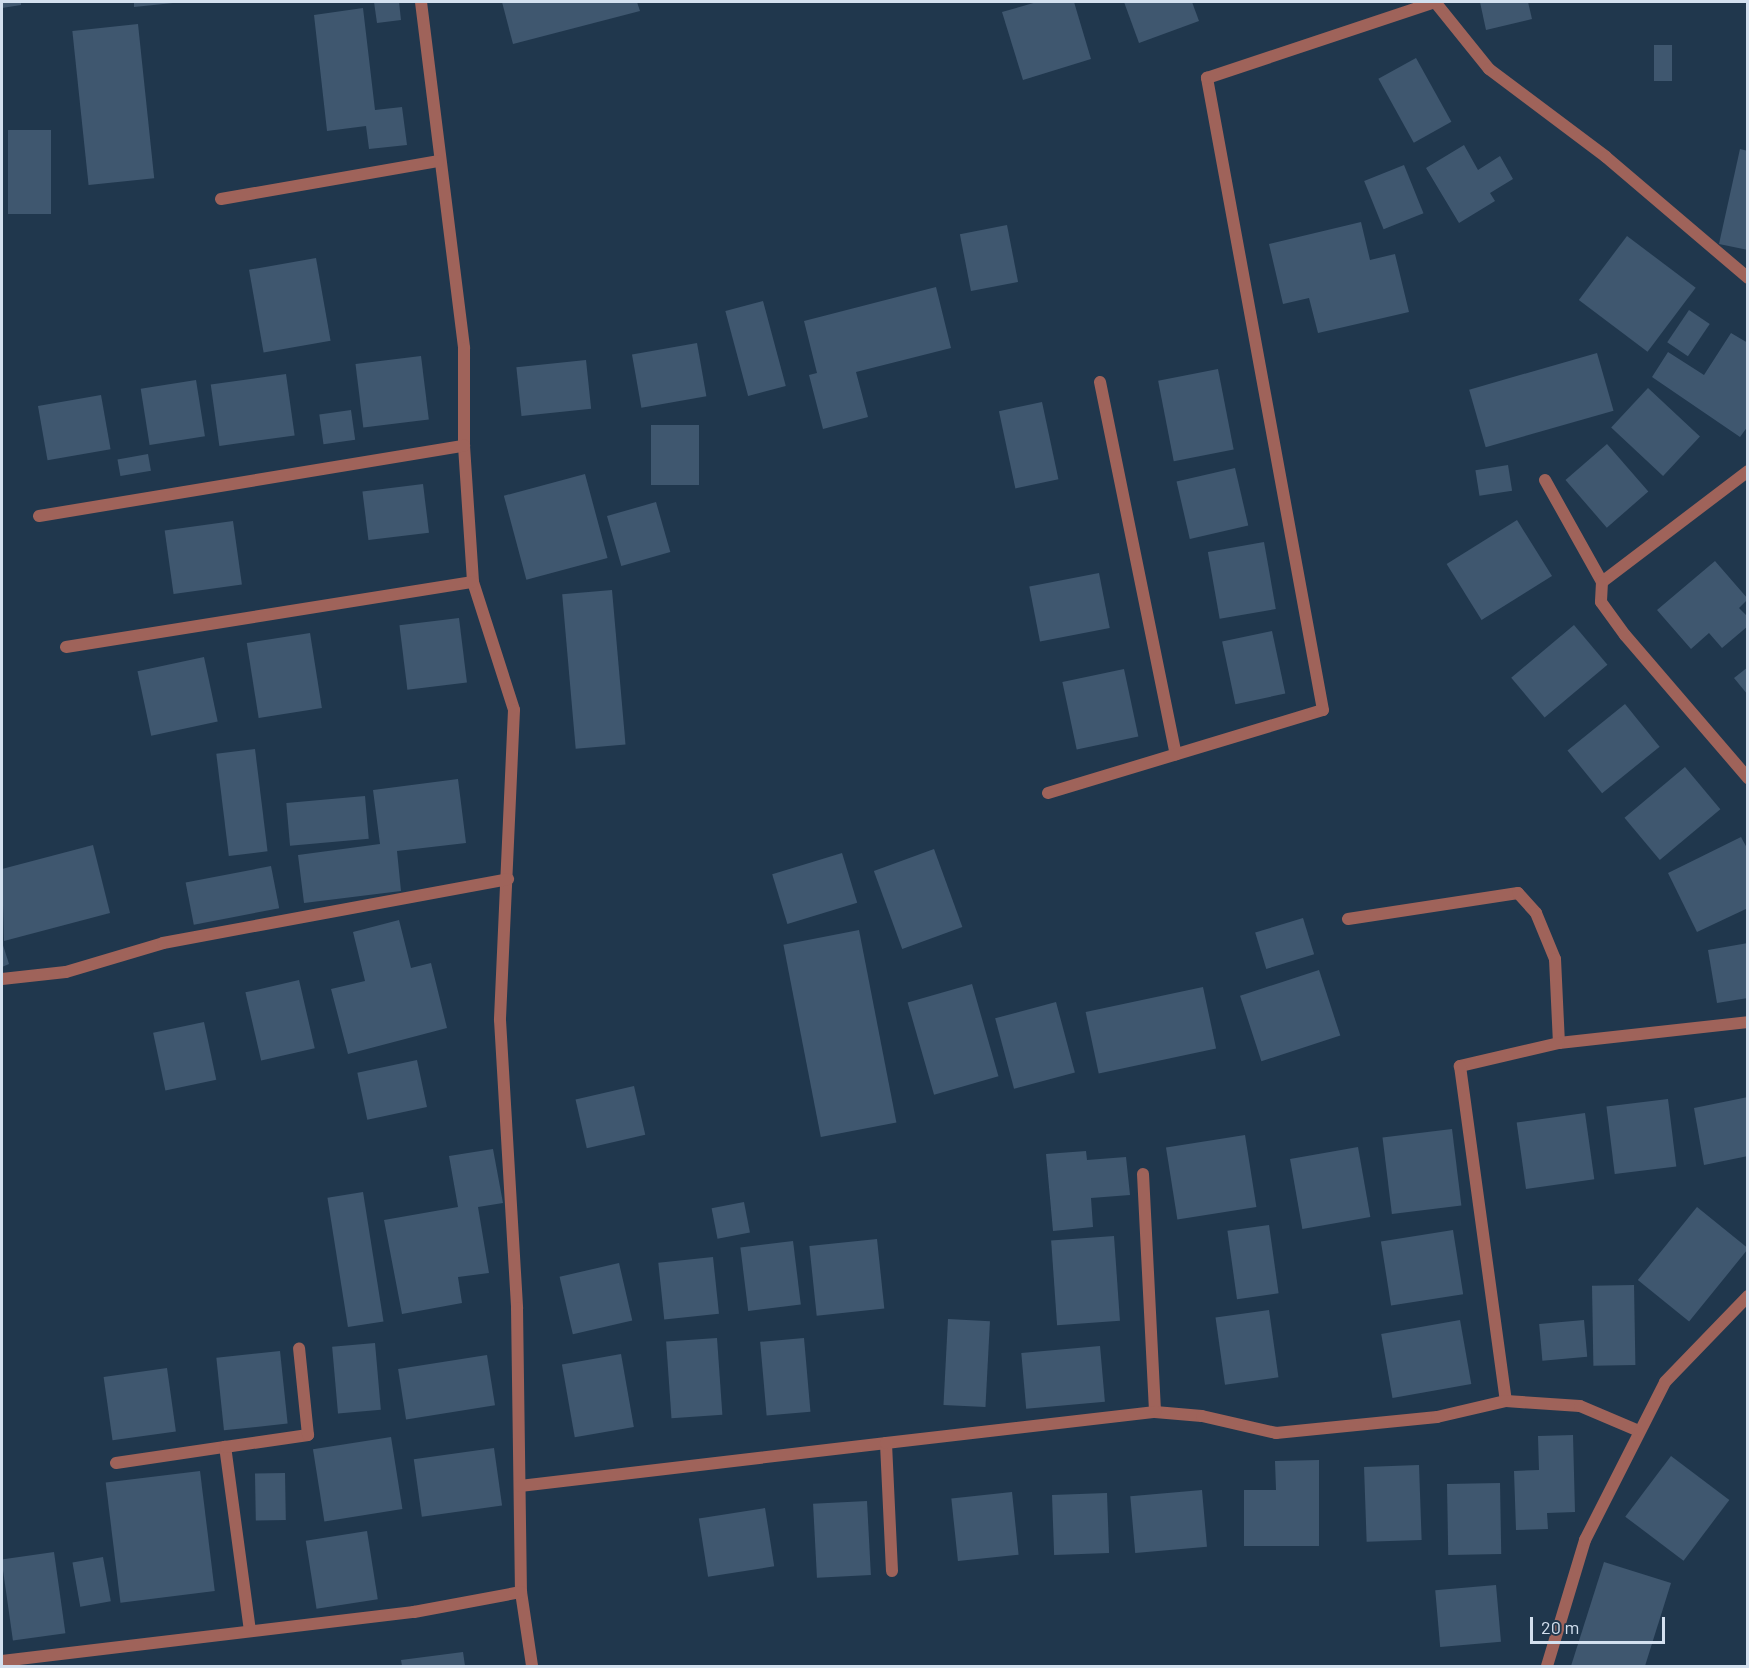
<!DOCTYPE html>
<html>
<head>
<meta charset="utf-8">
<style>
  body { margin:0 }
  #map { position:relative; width:1749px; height:1668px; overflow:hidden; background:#20374d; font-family:Barlow,sans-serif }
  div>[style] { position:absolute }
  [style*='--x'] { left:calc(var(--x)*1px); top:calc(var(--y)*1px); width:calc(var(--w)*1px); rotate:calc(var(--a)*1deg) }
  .building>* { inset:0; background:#3f576f; transform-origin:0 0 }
  .street>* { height:12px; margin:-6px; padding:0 6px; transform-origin:6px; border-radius:6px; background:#9f635a }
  span { translate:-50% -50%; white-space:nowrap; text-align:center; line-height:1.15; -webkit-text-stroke:4.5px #20374d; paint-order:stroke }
  .frame { position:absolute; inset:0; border:3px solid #d3e0ef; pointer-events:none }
  .scale { position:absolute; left:1530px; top:1617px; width:135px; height:27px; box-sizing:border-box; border:3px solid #d3e0ef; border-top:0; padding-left:8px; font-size:18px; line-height:21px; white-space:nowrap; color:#d3e0ef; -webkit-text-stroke:4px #20374d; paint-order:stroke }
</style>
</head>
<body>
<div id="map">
  <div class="building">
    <div style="clip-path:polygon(2px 2px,21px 2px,21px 5px,2px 8px)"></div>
    <div style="clip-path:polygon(134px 2px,173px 2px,173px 3px,134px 7px)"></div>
    <div style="clip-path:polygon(374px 2px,399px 2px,401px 20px,377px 23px)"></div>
    <div style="clip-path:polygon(502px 2px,637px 2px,640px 11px,513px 44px)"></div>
    <div style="clip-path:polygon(1037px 2px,1074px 2px,1091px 59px,1023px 80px,1002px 12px)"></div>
    <div style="clip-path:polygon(1124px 2px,1192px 2px,1199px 21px,1139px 43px)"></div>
    <div style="clip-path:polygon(1480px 2px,1528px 2px,1532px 19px,1486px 30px)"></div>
    <div style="clip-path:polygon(363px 8px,375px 110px,402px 107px,407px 145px,369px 149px,366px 126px,327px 131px,314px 15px)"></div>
    <div style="left:138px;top:24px;width:155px;height:66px;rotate:84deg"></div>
    <div style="left:1654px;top:45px;width:18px;height:36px"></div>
    <div style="left:1416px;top:58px;width:73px;height:43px;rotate:61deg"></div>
    <div style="left:8px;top:130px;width:43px;height:84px"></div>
    <div style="clip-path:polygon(1464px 145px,1478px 170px,1500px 156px,1513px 179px,1490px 193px,1495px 201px,1459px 223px,1426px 168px)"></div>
    <div style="clip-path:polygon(1740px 149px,1748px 151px,1748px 250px,1719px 244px)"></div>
    <div style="left:1404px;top:165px;width:52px;height:43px;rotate:68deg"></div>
    <div style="clip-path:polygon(1361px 222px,1370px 260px,1395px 254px,1409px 312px,1318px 333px,1309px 298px,1283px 304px,1269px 244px)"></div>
    <div style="left:1007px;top:225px;width:58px;height:48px;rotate:79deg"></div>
    <div style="left:1627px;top:236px;width:86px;height:80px;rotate:37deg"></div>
    <div style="left:316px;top:258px;width:84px;height:68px;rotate:80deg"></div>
    <div style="clip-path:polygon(936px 287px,951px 348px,856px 372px,868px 417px,823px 429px,809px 375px,817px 373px,804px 321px)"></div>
    <div style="left:763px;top:301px;width:88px;height:39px;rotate:75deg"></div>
    <div style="left:1689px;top:310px;width:25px;height:39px;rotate:34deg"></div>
    <div style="clip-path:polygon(1731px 333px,1748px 343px,1748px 426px,1740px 437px,1652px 377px,1668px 352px,1704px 375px)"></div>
    <div style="left:697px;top:343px;width:54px;height:66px;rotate:80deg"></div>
    <div style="left:1597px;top:353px;width:60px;height:133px;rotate:74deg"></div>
    <div style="left:421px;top:356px;width:64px;height:66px;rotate:83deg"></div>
    <div style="left:586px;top:360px;width:49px;height:70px;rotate:84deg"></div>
    <div style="left:1218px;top:369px;width:82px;height:61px;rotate:79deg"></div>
    <div style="left:286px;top:374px;width:62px;height:76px;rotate:82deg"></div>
    <div style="left:196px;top:380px;width:57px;height:56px;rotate:81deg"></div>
    <div style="left:1648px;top:388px;width:71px;height:54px;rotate:43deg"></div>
    <div style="left:101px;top:395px;width:55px;height:64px;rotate:80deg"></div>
    <div style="left:1042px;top:402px;width:79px;height:44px;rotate:78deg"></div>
    <div style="left:351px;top:410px;width:30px;height:32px;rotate:82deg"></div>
    <div style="left:699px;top:425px;width:60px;height:48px;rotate:90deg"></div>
    <div style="left:1607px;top:444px;width:63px;height:55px;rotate:49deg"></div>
    <div style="left:148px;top:454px;width:17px;height:31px;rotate:80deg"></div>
    <div style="left:1508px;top:465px;width:26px;height:33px;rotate:81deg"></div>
    <div style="left:1235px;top:468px;width:59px;height:60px;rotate:77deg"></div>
    <div style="left:585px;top:474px;width:87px;height:84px;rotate:75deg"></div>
    <div style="left:423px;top:484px;width:49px;height:61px;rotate:83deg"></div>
    <div style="left:656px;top:502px;width:52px;height:51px;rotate:74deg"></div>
    <div style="left:1517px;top:520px;width:66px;height:83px;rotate:58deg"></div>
    <div style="left:233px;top:521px;width:64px;height:69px;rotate:82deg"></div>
    <div style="left:1264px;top:542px;width:68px;height:57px;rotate:80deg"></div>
    <div style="clip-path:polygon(1715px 561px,1748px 599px,1739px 608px,1748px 617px,1748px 626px,1722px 648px,1709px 633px,1691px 649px,1657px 610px)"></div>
    <div style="left:1099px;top:573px;width:56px;height:71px;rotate:79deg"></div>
    <div style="left:612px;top:590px;width:155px;height:50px;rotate:85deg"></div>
    <div style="left:459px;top:618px;width:65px;height:60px;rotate:83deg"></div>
    <div style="left:1574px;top:625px;width:52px;height:82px;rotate:50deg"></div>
    <div style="left:1272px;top:631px;width:64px;height:51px;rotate:78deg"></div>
    <div style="left:310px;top:633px;width:76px;height:64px;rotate:81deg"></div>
    <div style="left:204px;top:657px;width:66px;height:68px;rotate:78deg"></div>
    <div style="clip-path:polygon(1748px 667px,1748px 695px,1734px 678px)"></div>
    <div style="left:1124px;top:669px;width:69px;height:63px;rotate:78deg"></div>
    <div style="left:1625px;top:704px;width:55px;height:74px;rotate:51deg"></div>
    <div style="left:255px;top:749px;width:103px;height:39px;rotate:83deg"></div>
    <div style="left:1685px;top:767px;width:55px;height:79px;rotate:50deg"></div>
    <div style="clip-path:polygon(458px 779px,466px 843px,397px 851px,401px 891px,304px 903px,298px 855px,380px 844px,373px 790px)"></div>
    <div style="left:365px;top:796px;width:43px;height:79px;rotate:85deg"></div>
    <div style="clip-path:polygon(1741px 837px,1748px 850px,1748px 908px,1697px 932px,1668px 873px)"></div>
    <div style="clip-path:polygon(93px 845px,110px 913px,4px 941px,2px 869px)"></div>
    <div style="left:934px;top:849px;width:83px;height:64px;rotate:70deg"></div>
    <div style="left:842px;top:853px;width:52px;height:73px;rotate:73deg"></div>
    <div style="left:271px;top:866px;width:43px;height:87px;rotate:79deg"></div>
    <div style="left:1303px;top:918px;width:38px;height:50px;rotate:73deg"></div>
    <div style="clip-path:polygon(399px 920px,411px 968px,431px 963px,447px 1028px,348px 1054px,331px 989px,365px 981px,353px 932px)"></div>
    <div style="left:859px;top:930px;width:196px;height:77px;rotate:79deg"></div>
    <div style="clip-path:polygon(2px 942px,9px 964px,2px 967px)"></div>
    <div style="clip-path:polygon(1748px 943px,1748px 998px,1717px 1003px,1708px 950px)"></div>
    <div style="left:1319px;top:970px;width:69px;height:83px;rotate:72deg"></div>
    <div style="left:299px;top:980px;width:70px;height:55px;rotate:77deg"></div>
    <div style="left:972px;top:984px;width:96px;height:67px;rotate:74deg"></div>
    <div style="left:1203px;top:987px;width:63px;height:120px;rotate:78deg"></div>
    <div style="left:1056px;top:1002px;width:73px;height:63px;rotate:75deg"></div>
    <div style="left:204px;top:1022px;width:59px;height:52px;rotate:78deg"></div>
    <div style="left:417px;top:1060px;width:48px;height:61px;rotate:78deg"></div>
    <div style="left:634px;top:1086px;width:50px;height:60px;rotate:77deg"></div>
    <div style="clip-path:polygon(1748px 1097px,1748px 1156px,1704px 1165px,1694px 1108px)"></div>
    <div style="left:1668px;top:1099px;width:68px;height:62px;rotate:83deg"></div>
    <div style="left:1585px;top:1113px;width:67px;height:69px;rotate:82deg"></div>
    <div style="left:1452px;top:1129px;width:77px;height:70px;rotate:83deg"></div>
    <div style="left:1245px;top:1135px;width:73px;height:80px;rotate:81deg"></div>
    <div style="left:1358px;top:1147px;width:71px;height:69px;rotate:80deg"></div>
    <div style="clip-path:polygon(493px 1149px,503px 1203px,478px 1207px,489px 1273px,458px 1277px,462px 1303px,402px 1314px,384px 1220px,458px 1207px,449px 1156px)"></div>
    <div style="clip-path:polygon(1086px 1151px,1087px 1160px,1126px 1157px,1130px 1195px,1091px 1198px,1093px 1227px,1053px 1231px,1046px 1154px)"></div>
    <div style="left:363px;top:1192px;width:131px;height:36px;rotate:81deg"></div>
    <div style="left:744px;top:1202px;width:31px;height:33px;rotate:79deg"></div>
    <div style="left:1697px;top:1207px;width:66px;height:94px;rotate:39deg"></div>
    <div style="left:1269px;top:1225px;width:69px;height:42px;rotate:82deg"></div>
    <div style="left:1453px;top:1230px;width:65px;height:73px;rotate:81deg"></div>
    <div style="left:1114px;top:1236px;width:85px;height:63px;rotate:86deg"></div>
    <div style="left:877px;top:1239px;width:70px;height:68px;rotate:84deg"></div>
    <div style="left:793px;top:1241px;width:64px;height:53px;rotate:83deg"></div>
    <div style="left:713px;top:1257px;width:57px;height:55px;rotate:84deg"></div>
    <div style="left:619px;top:1263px;width:59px;height:61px;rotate:77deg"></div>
    <div style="left:1634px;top:1285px;width:80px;height:42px;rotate:89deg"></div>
    <div style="left:1269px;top:1310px;width:68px;height:54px;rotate:82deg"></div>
    <div style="left:948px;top:1319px;width:42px;height:86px;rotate:3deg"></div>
    <div style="left:1460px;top:1320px;width:65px;height:80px;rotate:80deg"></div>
    <div style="left:1584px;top:1320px;width:37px;height:45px;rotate:85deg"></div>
    <div style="left:717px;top:1338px;width:77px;height:51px;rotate:86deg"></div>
    <div style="left:804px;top:1338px;width:74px;height:44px;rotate:85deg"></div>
    <div style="left:375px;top:1343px;width:67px;height:43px;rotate:85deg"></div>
    <div style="left:1100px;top:1346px;width:56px;height:79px;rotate:85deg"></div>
    <div style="left:280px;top:1351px;width:73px;height:64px;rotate:84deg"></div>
    <div style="left:621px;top:1354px;width:74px;height:60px;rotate:80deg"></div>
    <div style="left:487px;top:1355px;width:51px;height:90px;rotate:81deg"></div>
    <div style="left:167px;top:1368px;width:64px;height:64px;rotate:82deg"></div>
    <div style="clip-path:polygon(1573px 1435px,1575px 1512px,1547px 1513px,1548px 1529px,1516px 1530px,1514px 1471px,1539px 1470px,1538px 1436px)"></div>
    <div style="left:391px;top:1437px;width:73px;height:79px;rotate:81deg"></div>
    <div style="left:494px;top:1448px;width:58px;height:81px;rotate:82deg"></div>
    <div style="left:1671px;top:1456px;width:73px;height:76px;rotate:37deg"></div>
    <div style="clip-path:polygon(1319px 1460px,1319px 1546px,1244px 1546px,1244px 1490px,1276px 1490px,1275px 1461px)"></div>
    <div style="left:1419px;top:1465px;width:75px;height:55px;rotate:88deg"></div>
    <div style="left:200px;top:1471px;width:121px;height:95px;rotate:83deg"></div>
    <div style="left:285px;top:1473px;width:47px;height:30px;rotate:89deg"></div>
    <div style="left:1500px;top:1483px;width:71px;height:53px;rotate:89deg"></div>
    <div style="left:1202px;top:1490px;width:57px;height:72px;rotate:85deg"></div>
    <div style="left:1012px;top:1492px;width:63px;height:61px;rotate:84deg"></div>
    <div style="left:1107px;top:1493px;width:60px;height:55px;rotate:88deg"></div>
    <div style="left:867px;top:1501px;width:74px;height:54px;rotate:87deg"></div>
    <div style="left:765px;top:1508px;width:59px;height:67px;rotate:81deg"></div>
    <div style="left:367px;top:1531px;width:69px;height:62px;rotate:81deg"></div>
    <div style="left:54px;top:1552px;width:82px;height:53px;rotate:82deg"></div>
    <div style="left:103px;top:1557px;width:45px;height:31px;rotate:80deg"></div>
    <div style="clip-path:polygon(1604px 1562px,1671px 1583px,1645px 1666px,1571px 1666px)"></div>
    <div style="left:1496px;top:1585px;width:57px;height:61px;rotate:85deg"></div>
    <div style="clip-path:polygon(463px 1652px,465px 1666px,402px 1666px,401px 1660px)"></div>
  </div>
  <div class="street">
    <div style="--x:421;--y:2;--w:349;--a:82.9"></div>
    <div style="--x:464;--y:348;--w:98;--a:90"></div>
    <div style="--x:464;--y:446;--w:136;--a:86.2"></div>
    <div style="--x:473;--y:582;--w:134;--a:72.2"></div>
    <div style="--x:514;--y:710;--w:310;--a:92.6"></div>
    <div style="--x:500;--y:1020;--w:289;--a:86.6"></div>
    <div style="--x:517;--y:1308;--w:284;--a:89.2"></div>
    <div style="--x:521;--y:1592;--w:75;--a:81.5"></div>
    <div style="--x:1435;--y:2;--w:86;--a:51.1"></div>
    <div style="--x:1489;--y:69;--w:146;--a:36.9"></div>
    <div style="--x:1606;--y:157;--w:187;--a:40.4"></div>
    <div style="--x:221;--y:199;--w:220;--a:-9.9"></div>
    <div style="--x:1100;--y:382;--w:380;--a:78.5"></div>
    <div style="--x:1545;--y:480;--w:117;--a:60.8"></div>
    <div style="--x:1602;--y:582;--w:183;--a:-37.2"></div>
    <div style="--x:39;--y:516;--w:431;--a:-9.4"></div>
    <div style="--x:1602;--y:582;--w:20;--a:93"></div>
    <div style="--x:1601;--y:602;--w:41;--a:54"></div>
    <div style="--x:1625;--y:635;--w:189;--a:49.3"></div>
    <div style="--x:66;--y:647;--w:412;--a:-9.1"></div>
    <div style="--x:1048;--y:793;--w:287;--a:-16.8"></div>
    <div style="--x:1323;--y:710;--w:643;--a:-100.4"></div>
    <div style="--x:1207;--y:78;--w:241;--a:-18.4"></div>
    <div style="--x:1348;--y:919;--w:172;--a:-8.7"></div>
    <div style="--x:1518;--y:893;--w:27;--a:48"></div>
    <div style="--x:1536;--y:913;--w:50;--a:67.6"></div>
    <div style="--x:1555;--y:959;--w:84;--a:87.3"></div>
    <div style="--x:1559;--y:1043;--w:190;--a:-6.3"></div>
    <div style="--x:2;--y:979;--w:64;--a:-6.2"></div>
    <div style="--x:66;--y:972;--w:101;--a:-16.6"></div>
    <div style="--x:163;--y:943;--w:351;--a:-10.5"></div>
    <div style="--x:1559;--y:1043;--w:102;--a:166.9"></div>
    <div style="--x:1460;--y:1066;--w:338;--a:82.2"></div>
    <div style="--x:1506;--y:1401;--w:74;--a:3.9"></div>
    <div style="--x:1580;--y:1406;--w:64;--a:23"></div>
    <div style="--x:1143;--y:1174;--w:238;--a:87.1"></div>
    <div style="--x:1155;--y:1412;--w:47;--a:4.9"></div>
    <div style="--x:1202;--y:1416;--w:76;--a:12.9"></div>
    <div style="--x:1276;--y:1433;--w:162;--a:-5.7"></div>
    <div style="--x:1437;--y:1417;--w:71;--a:-13.1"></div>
    <div style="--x:116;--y:1463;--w:110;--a:-8.4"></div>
    <div style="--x:520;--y:1486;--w:369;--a:-6.7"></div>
    <div style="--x:892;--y:1571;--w:128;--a:-92.7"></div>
    <div style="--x:886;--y:1443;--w:271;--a:-6.6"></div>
    <div style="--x:250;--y:1631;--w:186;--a:-97.7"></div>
    <div style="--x:225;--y:1447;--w:84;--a:-8.2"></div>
    <div style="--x:308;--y:1435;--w:87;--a:-95.9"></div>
    <div style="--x:2;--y:1661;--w:415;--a:-6.8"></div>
    <div style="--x:414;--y:1612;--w:109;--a:-10.6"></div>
    <div style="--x:1547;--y:1666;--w:132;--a:-73.2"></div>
    <div style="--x:1585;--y:1540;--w:177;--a:-63.1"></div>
    <div style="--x:1665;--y:1382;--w:120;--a:-46"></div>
  </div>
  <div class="frame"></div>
  <div class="scale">20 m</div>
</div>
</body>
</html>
